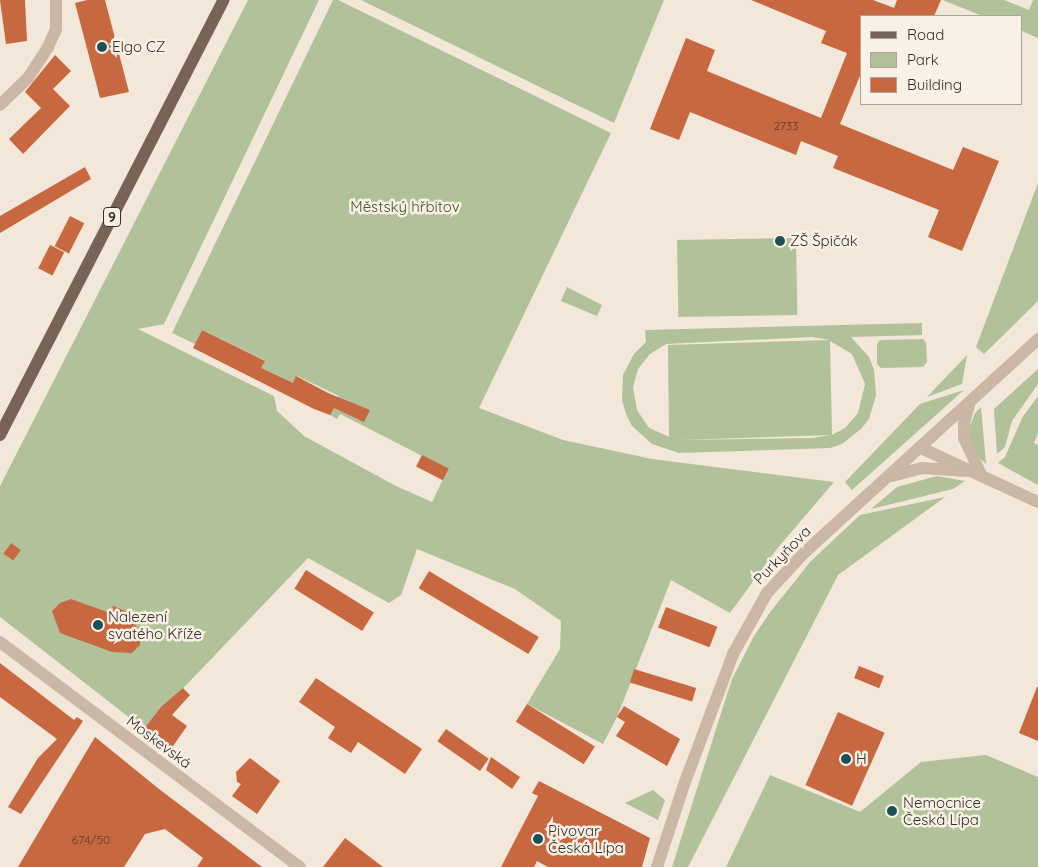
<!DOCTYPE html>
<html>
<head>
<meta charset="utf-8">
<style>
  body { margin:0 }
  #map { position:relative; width:1038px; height:867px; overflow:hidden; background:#f2e7d9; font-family:Quicksand,sans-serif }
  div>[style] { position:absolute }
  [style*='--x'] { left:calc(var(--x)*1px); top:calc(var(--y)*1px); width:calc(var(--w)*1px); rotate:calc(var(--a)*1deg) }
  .green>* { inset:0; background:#b1c199; transform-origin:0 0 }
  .building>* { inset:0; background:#c86840; transform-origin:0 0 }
  .minor>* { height:12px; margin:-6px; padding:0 6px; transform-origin:6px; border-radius:6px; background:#cab7a5 }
  .primary>* { height:12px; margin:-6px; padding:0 6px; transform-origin:6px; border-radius:6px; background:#786357 }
  .dots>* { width:14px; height:14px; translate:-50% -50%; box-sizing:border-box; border:2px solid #f9f1e5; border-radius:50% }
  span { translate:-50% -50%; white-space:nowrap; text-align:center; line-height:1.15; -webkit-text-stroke:5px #f9f1e5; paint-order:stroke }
  .number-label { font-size:12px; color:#5a3b2c }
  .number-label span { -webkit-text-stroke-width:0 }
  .shield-label span { padding:1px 4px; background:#f9f1e5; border:1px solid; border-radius:4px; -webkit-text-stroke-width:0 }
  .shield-label { font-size:14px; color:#352c26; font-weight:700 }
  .poi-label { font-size:15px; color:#352c26 }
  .left { translate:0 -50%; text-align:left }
  .park-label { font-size:15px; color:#42542a }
  .street-label { font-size:15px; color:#352c26 }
  .legend { position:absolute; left:860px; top:15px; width:162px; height:90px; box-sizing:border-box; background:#f9f1e5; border:1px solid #aba299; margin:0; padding:6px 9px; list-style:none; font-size:15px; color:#352c26 }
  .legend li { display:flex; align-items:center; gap:10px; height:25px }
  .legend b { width:25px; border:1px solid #aba299 }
</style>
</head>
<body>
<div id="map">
  <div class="green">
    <div style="clip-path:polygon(248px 0,319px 0,164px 324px,138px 329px,274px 396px,277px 411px,304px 436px,396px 486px,432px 502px,448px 469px,340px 414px,337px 419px,330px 415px,339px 396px,297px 376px,287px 394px,258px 374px,264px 360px,202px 330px,195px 344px,172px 333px,333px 0,338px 0,611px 133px,479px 408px,563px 440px,652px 459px,834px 482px,776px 550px,730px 613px,671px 580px,617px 717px,603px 744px,527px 704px,560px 649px,561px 621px,515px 589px,417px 549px,401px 595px,389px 603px,308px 558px,144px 729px,0 617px,0 486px)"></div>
    <div style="clip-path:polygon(361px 0,664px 0,614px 123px)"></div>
    <div style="clip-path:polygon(942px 0,1004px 0,1029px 10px,1033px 0,1038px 0,1038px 38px,1022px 31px,1022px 16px,983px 16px)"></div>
    <div style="clip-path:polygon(1038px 183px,1038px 301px,984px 354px,976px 347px)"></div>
    <div style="left:796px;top:238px;width:77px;height:119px;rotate:89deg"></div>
    <div style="clip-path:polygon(567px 287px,602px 305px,597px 316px,561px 301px)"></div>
    <div style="clip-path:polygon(evenodd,922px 323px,922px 335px,851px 337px,869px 357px,874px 370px,876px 395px,869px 419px,861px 429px,842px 444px,830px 448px,679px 453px,652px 444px,632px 426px,626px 414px,622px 400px,623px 375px,634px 354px,646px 342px,645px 330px,922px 323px,812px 337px,830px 340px,668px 345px,669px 437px,676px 440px,649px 428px,637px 410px,633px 387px,638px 369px,650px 354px,666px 344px,812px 337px,922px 323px,830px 341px,852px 354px,865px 384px,858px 413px,845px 428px,832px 435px,830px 341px,922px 323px,831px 435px,813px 438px,678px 440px,831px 435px)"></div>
    <div style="clip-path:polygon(923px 339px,926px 343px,927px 362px,923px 367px,881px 368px,877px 364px,877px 344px,880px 340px)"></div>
    <div style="clip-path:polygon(967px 355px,962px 384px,927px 397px)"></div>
    <div style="clip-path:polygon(1038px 369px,1038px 384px,1012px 421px,1005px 447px,997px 454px,994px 409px)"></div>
    <div style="clip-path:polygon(964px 390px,852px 490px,845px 482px,920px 404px)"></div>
    <div style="clip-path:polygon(1038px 396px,1038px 433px,1034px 443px,1038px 445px,1038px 485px,998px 463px,1005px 457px,1022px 418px)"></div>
    <div style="clip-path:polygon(981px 407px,986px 464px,974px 453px,968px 431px,975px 413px)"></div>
    <div style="clip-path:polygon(937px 476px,965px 481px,953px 489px,871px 509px,897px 487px)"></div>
    <div style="clip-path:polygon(945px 497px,838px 575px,688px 867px,672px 867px,732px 679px,754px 636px,771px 611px,811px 561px,860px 515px)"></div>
    <div style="clip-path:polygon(986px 755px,1038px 777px,1038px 867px,726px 867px,770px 775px,860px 812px,921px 762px)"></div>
    <div style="clip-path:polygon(653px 790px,665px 800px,658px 820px,625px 803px)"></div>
  </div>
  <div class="building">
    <div style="clip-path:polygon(0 0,25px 0,27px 41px,6px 44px)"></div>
    <div style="clip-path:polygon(87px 0,105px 0,129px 92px,100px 98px,75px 3px)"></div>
    <div style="clip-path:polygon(751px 0,873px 0,894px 8px,897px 0,941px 0,934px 16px,862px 16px,862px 71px,840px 124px,953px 170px,963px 147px,999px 161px,962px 251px,928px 237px,939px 210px,833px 168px,838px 156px,801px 141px,796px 155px,690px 112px,679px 140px,650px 129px,686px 38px,715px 50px,707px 71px,821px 118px,847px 53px,821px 43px,826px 31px)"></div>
    <div style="clip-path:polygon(55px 55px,71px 71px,53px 89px,70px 106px,23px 154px,9px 139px,41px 108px,25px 92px)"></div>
    <div style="clip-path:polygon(85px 167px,91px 179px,0 233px,0 216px)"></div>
    <div style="left:70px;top:216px;width:16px;height:34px;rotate:27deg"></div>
    <div style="left:50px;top:245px;width:16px;height:26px;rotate:27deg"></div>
    <div style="clip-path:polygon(202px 330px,265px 361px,261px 368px,293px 383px,296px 376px,328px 393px,370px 410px,364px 422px,334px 408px,330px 415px,314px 409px,193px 348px)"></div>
    <div style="left:422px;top:455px;width:30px;height:13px;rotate:27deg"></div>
    <div style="left:11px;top:543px;width:12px;height:13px;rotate:35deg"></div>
    <div style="left:306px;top:570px;width:80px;height:22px;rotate:32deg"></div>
    <div style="left:429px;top:571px;width:128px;height:20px;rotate:31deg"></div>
    <div style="clip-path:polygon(71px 599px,110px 613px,113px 606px,140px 617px,136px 626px,141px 634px,140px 645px,132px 653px,112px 652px,60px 633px,52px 611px,60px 603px)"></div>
    <div style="left:666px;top:607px;width:55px;height:22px;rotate:21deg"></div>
    <div style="clip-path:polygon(0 663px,74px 720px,77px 717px,83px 721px,21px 814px,8px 807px,38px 758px,57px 739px,0 697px)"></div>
    <div style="left:859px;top:666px;width:27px;height:13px;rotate:22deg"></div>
    <div style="left:634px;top:669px;width:65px;height:14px;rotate:17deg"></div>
    <div style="clip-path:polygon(316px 678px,422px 749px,405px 774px,358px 742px,351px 753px,328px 738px,335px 727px,299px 702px)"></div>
    <div style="clip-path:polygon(1037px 687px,1038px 687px,1038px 741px,1019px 733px)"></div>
    <div style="clip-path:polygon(183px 688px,190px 695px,172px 715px,187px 726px,171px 749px,144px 729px,161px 707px)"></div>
    <div style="left:527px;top:704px;width:80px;height:21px;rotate:32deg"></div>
    <div style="clip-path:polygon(624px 706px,680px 739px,667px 766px,616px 736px,625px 722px,617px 717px)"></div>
    <div style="left:838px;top:712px;width:51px;height:80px;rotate:24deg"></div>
    <div style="left:446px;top:729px;width:52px;height:15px;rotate:35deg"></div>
    <div style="clip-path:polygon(95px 737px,159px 789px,262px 867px,197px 867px,203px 858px,165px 829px,145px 834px,124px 867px,18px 867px)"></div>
    <div style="clip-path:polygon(491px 757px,520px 777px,512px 789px,486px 770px)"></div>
    <div style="clip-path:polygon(250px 758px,280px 781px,257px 814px,232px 796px,241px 784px,237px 782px,236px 772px)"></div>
    <div style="clip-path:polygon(539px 781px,650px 838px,642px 867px,548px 867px,537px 861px,534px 867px,501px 867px,538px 796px,532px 793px)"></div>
    <div style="clip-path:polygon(345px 838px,383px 867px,323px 867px)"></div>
  </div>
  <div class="minor">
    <div style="--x:0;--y:105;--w:39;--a:-44"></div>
    <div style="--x:28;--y:78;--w:37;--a:-57"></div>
    <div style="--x:48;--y:47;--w:20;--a:-66"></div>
    <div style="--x:56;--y:29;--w:29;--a:-90"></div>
    <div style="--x:969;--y:405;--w:20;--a:105"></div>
    <div style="--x:964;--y:424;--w:14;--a:90"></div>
    <div style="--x:964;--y:438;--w:38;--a:65"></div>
    <div style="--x:921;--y:448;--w:129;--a:24.8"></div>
    <div style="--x:892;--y:476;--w:31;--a:-15"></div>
    <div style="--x:922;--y:468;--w:44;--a:3.9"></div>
    <div style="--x:0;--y:642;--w:375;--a:36.9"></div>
    <div style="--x:657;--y:867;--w:89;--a:-71.8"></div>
    <div style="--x:685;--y:782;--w:137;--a:-69.4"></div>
    <div style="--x:733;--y:654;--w:70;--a:-60.9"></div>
    <div style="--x:767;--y:593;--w:56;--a:-47.2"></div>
    <div style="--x:805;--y:552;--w:316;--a:-42.4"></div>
  </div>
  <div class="primary">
    <div style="--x:0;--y:435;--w:489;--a:-62.8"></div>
  </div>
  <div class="dots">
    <div style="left:102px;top:47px;background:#1b5157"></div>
    <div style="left:780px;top:241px;background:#1b5157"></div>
    <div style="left:98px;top:625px;background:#1b5157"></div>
    <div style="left:846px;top:759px;background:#1b5157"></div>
    <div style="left:892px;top:811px;background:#1b5157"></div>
    <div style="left:538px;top:839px;background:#1b5157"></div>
  </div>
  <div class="number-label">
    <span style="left:786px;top:126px">2733</span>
    <span style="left:91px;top:840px">674/50</span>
  </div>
  <div class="shield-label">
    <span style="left:112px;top:217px">9</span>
  </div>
  <div class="poi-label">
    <span class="left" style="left:112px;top:47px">Elgo CZ</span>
    <span class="left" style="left:790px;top:241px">ZŠ Špičák</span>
    <span class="left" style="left:108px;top:625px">Nalezení<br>svatého Kříže</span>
    <span class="left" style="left:856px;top:759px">H</span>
    <span class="left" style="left:903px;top:811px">Nemocnice<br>Česká Lípa</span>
    <span class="left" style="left:548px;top:839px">Pivovar<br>Česká Lípa</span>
  </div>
  <div class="park-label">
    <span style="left:405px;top:207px">Městský hřbitov</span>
  </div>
  <div class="street-label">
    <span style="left:782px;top:555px;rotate:-46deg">Purkyňova</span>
    <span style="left:159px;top:742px;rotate:37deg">Moskevská</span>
  </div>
  <ul class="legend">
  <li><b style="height:6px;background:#786357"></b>Road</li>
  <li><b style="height:14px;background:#b1c199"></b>Park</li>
  <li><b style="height:14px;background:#c86840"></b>Building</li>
  </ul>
</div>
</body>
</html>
